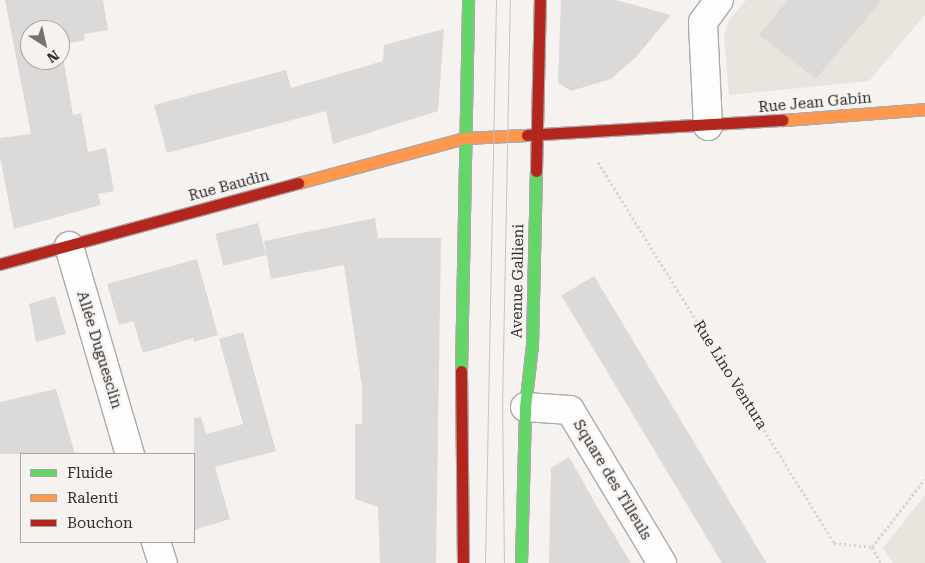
<!DOCTYPE html>
<html>
<head>
<meta charset="utf-8">
<style>
  body { margin:0 }
  #map { position:relative; width:925px; height:563px; overflow:hidden; background:#f5f2f0; font-family:"Roboto Serif",serif }
  div>[style] { position:absolute }
  [style*='--x'] { left:calc(var(--x)*1px); top:calc(var(--y)*1px); width:calc(var(--w)*1px); rotate:calc(var(--a)*1deg) }
  .built>* { inset:0; background:#eae4df }
  .building>* { inset:0; background:#dcdad9; transform-origin:0 0 }
  .path>* { height:3px; margin-top:-1.5px; transform-origin:0; background:repeating-linear-gradient(90deg,#d7d7d6 0 2.5px,transparent 0 5px) }
  .roads { filter:drop-shadow(1px 0 #acaaa8) drop-shadow(-1px 0 #acaaa8) drop-shadow(0 1px #acaaa8) drop-shadow(0 -1px #acaaa8) }
  .street>* { height:28px; margin:-14px; padding:0 14px; transform-origin:14px; border-radius:14px; background:#fefdfd }
  .fast>* { height:11px; margin:-5.5px; padding:0 5.5px; transform-origin:5.5px; border-radius:5.5px; background:#63d668 }
  .slow>* { height:11px; margin:-5.5px; padding:0 5.5px; transform-origin:5.5px; border-radius:5.5px; background:#ff974d }
  .jam>* { height:11px; margin:-5.5px; padding:0 5.5px; transform-origin:5.5px; border-radius:5.5px; background:#b3261e }
  .tram>* { height:1px; margin:-0.5px; padding:0 0.5px; transform-origin:0.5px; border-radius:0.5px; background:#c5c5c4 }
  span { translate:-50% -50%; white-space:nowrap; text-align:center; line-height:1.15; -webkit-text-stroke:4.5px #f6f2ef; paint-order:stroke }
  .street-label { font-size:15px; color:#302f2e }
  .legend { position:absolute; left:20px; top:453px; width:175px; height:90px; box-sizing:border-box; background:#f6f2ef; border:1px solid #a7a4a2; margin:0; padding:6px 9px; list-style:none; font-size:15px; color:#302f2e }
  .legend li { display:flex; align-items:center; gap:10px; height:25px }
  .legend b { width:25px; border:1px solid #a7a4a2 }
  .north { position:absolute; left:20px; top:20px; width:50px; height:50px; box-sizing:border-box; background:#f6f2ef; border:1px solid #a7a4a2; border-radius:50%; rotate:145deg; font-size:14px; font-weight:700; line-height:20px; text-align:center; color:#302f2e }
  .north::after { content:''; display:block; margin:auto; width:18px; height:22px; background:#757372; clip-path:polygon(50% 0,100% 100%,50% 72%,0 100%) }
</style>
</head>
<body>
<div id="map">
  <div class="built">
    <div style="clip-path:polygon(746px 0,925px 0,925px 15px,869px 81px,729px 95px,724px 37px,729px 20px)"></div>
    <div style="clip-path:polygon(925px 495px,925px 563px,893px 563px,883px 548px)"></div>
  </div>
  <div class="building">
    <div style="clip-path:polygon(evenodd,5px 0,103px 0,108px 30px,84px 34px,85px 40px,61px 45px,73px 115px,81px 113px,88px 152px,106px 148px,114px 191px,98px 194px,101px 205px,14px 229px,0 157px,0 138px,31px 134px,5px 0,30px 30px,60px 30px,60px 60px,30px 60px,30px 30px)"></div>
    <div style="clip-path:polygon(561px 0,616px 0,671px 15px,637px 56px,611px 79px,571px 91px,558px 83px)"></div>
    <div style="clip-path:polygon(788px 0,882px 0,816px 79px,759px 35px)"></div>
    <div style="clip-path:polygon(444px 29px,438px 111px,333px 144px,326px 111px,167px 153px,154px 105px,286px 70px,291px 88px,383px 61px,384px 45px)"></div>
    <div style="clip-path:polygon(375px 218px,378px 238px,441px 238px,436px 563px,380px 563px,378px 507px,355px 499px,355px 424px,362px 424px,362px 387px,344px 265px,271px 279px,264px 241px)"></div>
    <div style="left:258px;top:223px;width:33px;height:44px;rotate:76deg"></div>
    <div style="clip-path:polygon(197px 259px,218px 335px,194px 342px,193px 338px,143px 353px,133px 321px,119px 325px,107px 284px)"></div>
    <div style="left:594px;top:276px;width:336px;height:38px;rotate:59deg"></div>
    <div style="clip-path:polygon(55px 296px,66px 334px,36px 342px,29px 304px)"></div>
    <div style="clip-path:polygon(243px 332px,276px 451px,215px 467px,230px 519px,194px 530px,194px 418px,201px 417px,206px 434px,243px 424px,219px 339px)"></div>
    <div style="clip-path:polygon(56px 389px,75px 454px,0 454px,0 402px)"></div>
    <div style="clip-path:polygon(569px 457px,595px 503px,631px 563px,549px 563px,551px 468px)"></div>
  </div>
  <div class="path">
    <div style="--x:598;--y:162;--w:448;--a:58.2"></div>
    <div style="--x:834;--y:543;--w:38;--a:6"></div>
    <div style="--x:872;--y:547;--w:18;--a:61"></div>
    <div style="--x:872;--y:547;--w:86;--a:-52.1"></div>
  </div>
  <div class="roads">
    <div class="street">
      <div style="--x:708;--y:126;--w:104;--a:-92.8"></div>
      <div style="--x:703;--y:22;--w:27;--a:-54"></div>
      <div style="--x:69;--y:246;--w:217;--a:73.7"></div>
      <div style="--x:525;--y:407;--w:45;--a:3.8"></div>
      <div style="--x:570;--y:410;--w:179;--a:59"></div>
      <div style="--x:156;--y:542;--w:22;--a:72"></div>
    </div>
    <div class="fast">
      <div style="--x:461;--y:371;--w:371;--a:-88.9"></div>
      <div style="--x:521;--y:563;--w:156;--a:-88.5"></div>
      <div style="--x:525;--y:407;--w:62;--a:-83.6"></div>
      <div style="--x:532;--y:345;--w:174;--a:-88.7"></div>
    </div>
    <div class="slow">
      <div style="--x:783;--y:120;--w:142;--a:-4.4"></div>
      <div style="--x:298;--y:183;--w:173;--a:-15.1"></div>
      <div style="--x:465;--y:138;--w:62;--a:-2.8"></div>
    </div>
    <div class="jam">
      <div style="--x:527;--y:135;--w:256;--a:-3.4"></div>
      <div style="--x:536;--y:171;--w:171;--a:-88.7"></div>
      <div style="--x:0;--y:264;--w:309;--a:-15.2"></div>
      <div style="--x:461;--y:371;--w:192;--a:89.4"></div>
    </div>
  </div>
  <div class="tram">
    <div style="--x:485;--y:563;--w:563;--a:-88.88"></div>
    <div style="--x:504;--y:563;--w:155;--a:-90.7"></div>
    <div style="--x:502;--y:408;--w:408;--a:-88.9"></div>
  </div>
  <div class="street-label">
    <span style="left:815px;top:103px;rotate:-5deg">Rue Jean Gabin</span>
    <span style="left:229px;top:186px;rotate:-15deg">Rue Baudin</span>
    <span style="left:518px;top:281px;rotate:-89deg">Avenue Gallieni</span>
    <span style="left:99px;top:350px;rotate:73deg">Allée Duguesclin</span>
    <span style="left:730px;top:375px;rotate:58deg">Rue Lino Ventura</span>
    <span style="left:612px;top:480px;rotate:59deg">Square des Tilleuls</span>
  </div>
  <ul class="legend">
  <li><b style="height:6px;background:#63d668"></b>Fluide</li>
  <li><b style="height:6px;background:#ff974d"></b>Ralenti</li>
  <li><b style="height:6px;background:#b3261e"></b>Bouchon</li>
  </ul>
  <div class="north">N</div>
</div>
</body>
</html>
